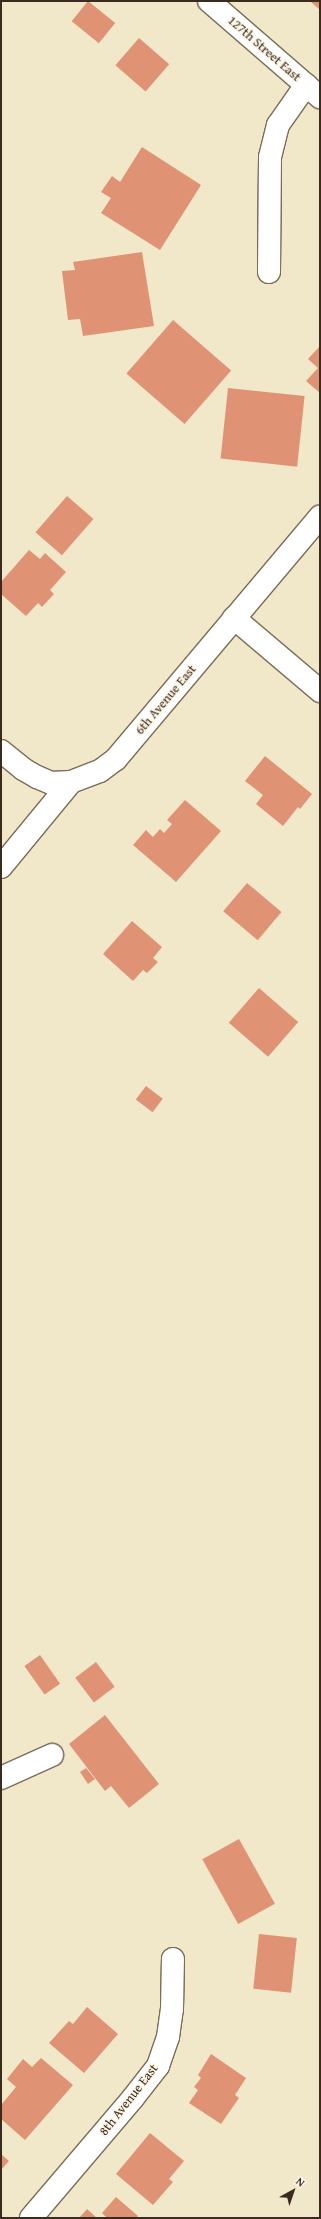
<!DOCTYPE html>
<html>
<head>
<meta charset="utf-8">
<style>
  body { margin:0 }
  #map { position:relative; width:321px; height:2219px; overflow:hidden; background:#f1e7c9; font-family:"Gentium Book Plus",serif }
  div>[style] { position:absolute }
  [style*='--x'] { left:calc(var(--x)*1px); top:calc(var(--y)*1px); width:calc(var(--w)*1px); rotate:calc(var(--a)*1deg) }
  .building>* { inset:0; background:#e09374; transform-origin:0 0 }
  .roads { filter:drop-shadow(1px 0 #7b6c5a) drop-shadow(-1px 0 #7b6c5a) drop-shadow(0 1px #7b6c5a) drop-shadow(0 -1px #7b6c5a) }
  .minor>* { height:22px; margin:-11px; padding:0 11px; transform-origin:11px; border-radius:11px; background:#fff }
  span { translate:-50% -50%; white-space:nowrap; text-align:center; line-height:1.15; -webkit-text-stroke:3px #fcf5e5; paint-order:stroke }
  .street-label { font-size:13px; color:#3b2a1e }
  .frame { position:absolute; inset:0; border:2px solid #3b2a1e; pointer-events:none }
  .north { position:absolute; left:273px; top:2171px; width:40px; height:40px; -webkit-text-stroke:3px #fcf5e5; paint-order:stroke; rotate:40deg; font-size:11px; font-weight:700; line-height:16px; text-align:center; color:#3b2a1e }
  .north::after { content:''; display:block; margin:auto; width:14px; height:18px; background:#3b2a1e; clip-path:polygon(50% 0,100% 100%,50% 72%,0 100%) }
</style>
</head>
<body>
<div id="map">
  <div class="building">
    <div style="left:88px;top:1px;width:35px;height:26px;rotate:39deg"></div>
    <div style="clip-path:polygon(312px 1px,320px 1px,320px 10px,311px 2px)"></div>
    <div style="left:139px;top:38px;width:40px;height:36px;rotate:41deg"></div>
    <div style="clip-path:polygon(142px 147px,201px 185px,160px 250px,101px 213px,111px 198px,101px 192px,112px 176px,120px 182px)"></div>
    <div style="clip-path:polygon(142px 252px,154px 326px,83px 336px,80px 319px,68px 320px,62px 271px,75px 270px,73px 262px)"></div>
    <div style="left:173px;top:320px;width:77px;height:71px;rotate:41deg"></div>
    <div style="clip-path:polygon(320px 346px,320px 393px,306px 381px,318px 368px,308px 359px)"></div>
    <div style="left:228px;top:388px;width:77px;height:71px;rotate:6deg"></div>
    <div style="left:67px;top:496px;width:35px;height:48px;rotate:41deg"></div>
    <div style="clip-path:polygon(29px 550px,40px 559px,45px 553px,66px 572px,50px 590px,54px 594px,42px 607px,38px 603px,26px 616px,1px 594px,1px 582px)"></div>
    <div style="clip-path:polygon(265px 756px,312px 794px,300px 809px,298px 807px,283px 826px,256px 804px,263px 795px,245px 781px)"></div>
    <div style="clip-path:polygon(185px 800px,221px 831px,176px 882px,133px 845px,146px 830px,153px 837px,160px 829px,164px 833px,172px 824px,167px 820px)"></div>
    <div style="left:247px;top:883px;width:45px;height:37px;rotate:40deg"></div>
    <div style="clip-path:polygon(132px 921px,162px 947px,153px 958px,158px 962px,147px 973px,143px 970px,133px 981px,103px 954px)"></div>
    <div style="left:259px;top:988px;width:52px;height:46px;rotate:41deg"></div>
    <div style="left:146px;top:1086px;width:21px;height:17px;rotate:37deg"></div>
    <div style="left:40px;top:1655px;width:35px;height:19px;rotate:55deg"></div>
    <div style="left:96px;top:1662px;width:31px;height:26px;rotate:53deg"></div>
    <div style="clip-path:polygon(105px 1715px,159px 1784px,129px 1808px,111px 1786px,105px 1791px,69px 1744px)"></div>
    <div style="clip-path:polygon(86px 1768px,95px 1779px,88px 1784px,80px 1772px)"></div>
    <div style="left:239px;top:1839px;width:74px;height:42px;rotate:61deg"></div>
    <div style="left:259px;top:1934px;width:38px;height:55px;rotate:6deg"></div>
    <div style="clip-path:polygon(87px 2007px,118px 2034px,84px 2073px,49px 2043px,69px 2021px,73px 2024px)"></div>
    <div style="clip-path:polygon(211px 2054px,246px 2078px,235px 2095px,239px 2098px,221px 2124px,189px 2103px,198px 2090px,194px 2087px,201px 2078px,198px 2075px)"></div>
    <div style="clip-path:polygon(41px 2058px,73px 2085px,25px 2140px,1px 2119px,1px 2105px,16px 2087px,7px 2079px,23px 2059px,32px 2067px)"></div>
    <div style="clip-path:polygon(150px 2133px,184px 2161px,169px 2179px,173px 2182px,153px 2205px,116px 2174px)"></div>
    <div style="clip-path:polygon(1px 2154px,9px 2161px,1px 2170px)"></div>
    <div style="clip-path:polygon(116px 2197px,138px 2216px,136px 2218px,107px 2218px,102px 2213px)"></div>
    <div style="clip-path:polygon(87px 2209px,97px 2218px,79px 2218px)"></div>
  </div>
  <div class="roads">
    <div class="minor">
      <div style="--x:209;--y:1;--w:147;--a:40.9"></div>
      <div style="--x:269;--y:272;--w:115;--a:-89.5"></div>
      <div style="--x:270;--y:157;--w:33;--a:-76"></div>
      <div style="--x:278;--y:125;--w:49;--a:-55"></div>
      <div style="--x:234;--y:618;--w:113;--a:40.3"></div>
      <div style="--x:1;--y:751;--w:28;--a:39"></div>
      <div style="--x:23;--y:769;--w:16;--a:30"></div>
      <div style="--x:37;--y:777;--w:15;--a:23"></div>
      <div style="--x:51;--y:783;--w:20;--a:-3"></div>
      <div style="--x:1;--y:867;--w:110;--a:-50.5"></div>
      <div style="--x:71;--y:782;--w:31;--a:-21"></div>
      <div style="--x:100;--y:771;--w:20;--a:-37"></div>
      <div style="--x:116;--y:759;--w:317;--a:-49.9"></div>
      <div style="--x:1;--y:1778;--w:56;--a:-24.3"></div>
      <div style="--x:31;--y:2218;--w:157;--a:-49.6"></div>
      <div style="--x:133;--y:2098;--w:41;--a:-52"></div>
      <div style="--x:158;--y:2066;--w:31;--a:-71"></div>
      <div style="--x:168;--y:2037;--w:28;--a:-82"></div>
      <div style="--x:172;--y:2009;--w:50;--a:-88.9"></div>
    </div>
  </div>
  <div class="street-label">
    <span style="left:264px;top:49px;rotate:41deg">127th Street East</span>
    <span style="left:166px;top:700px;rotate:-50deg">6th Avenue East</span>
    <span style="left:129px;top:2100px;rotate:-52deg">8th Avenue East</span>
  </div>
  <div class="frame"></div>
  <div class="north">N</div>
</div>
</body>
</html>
